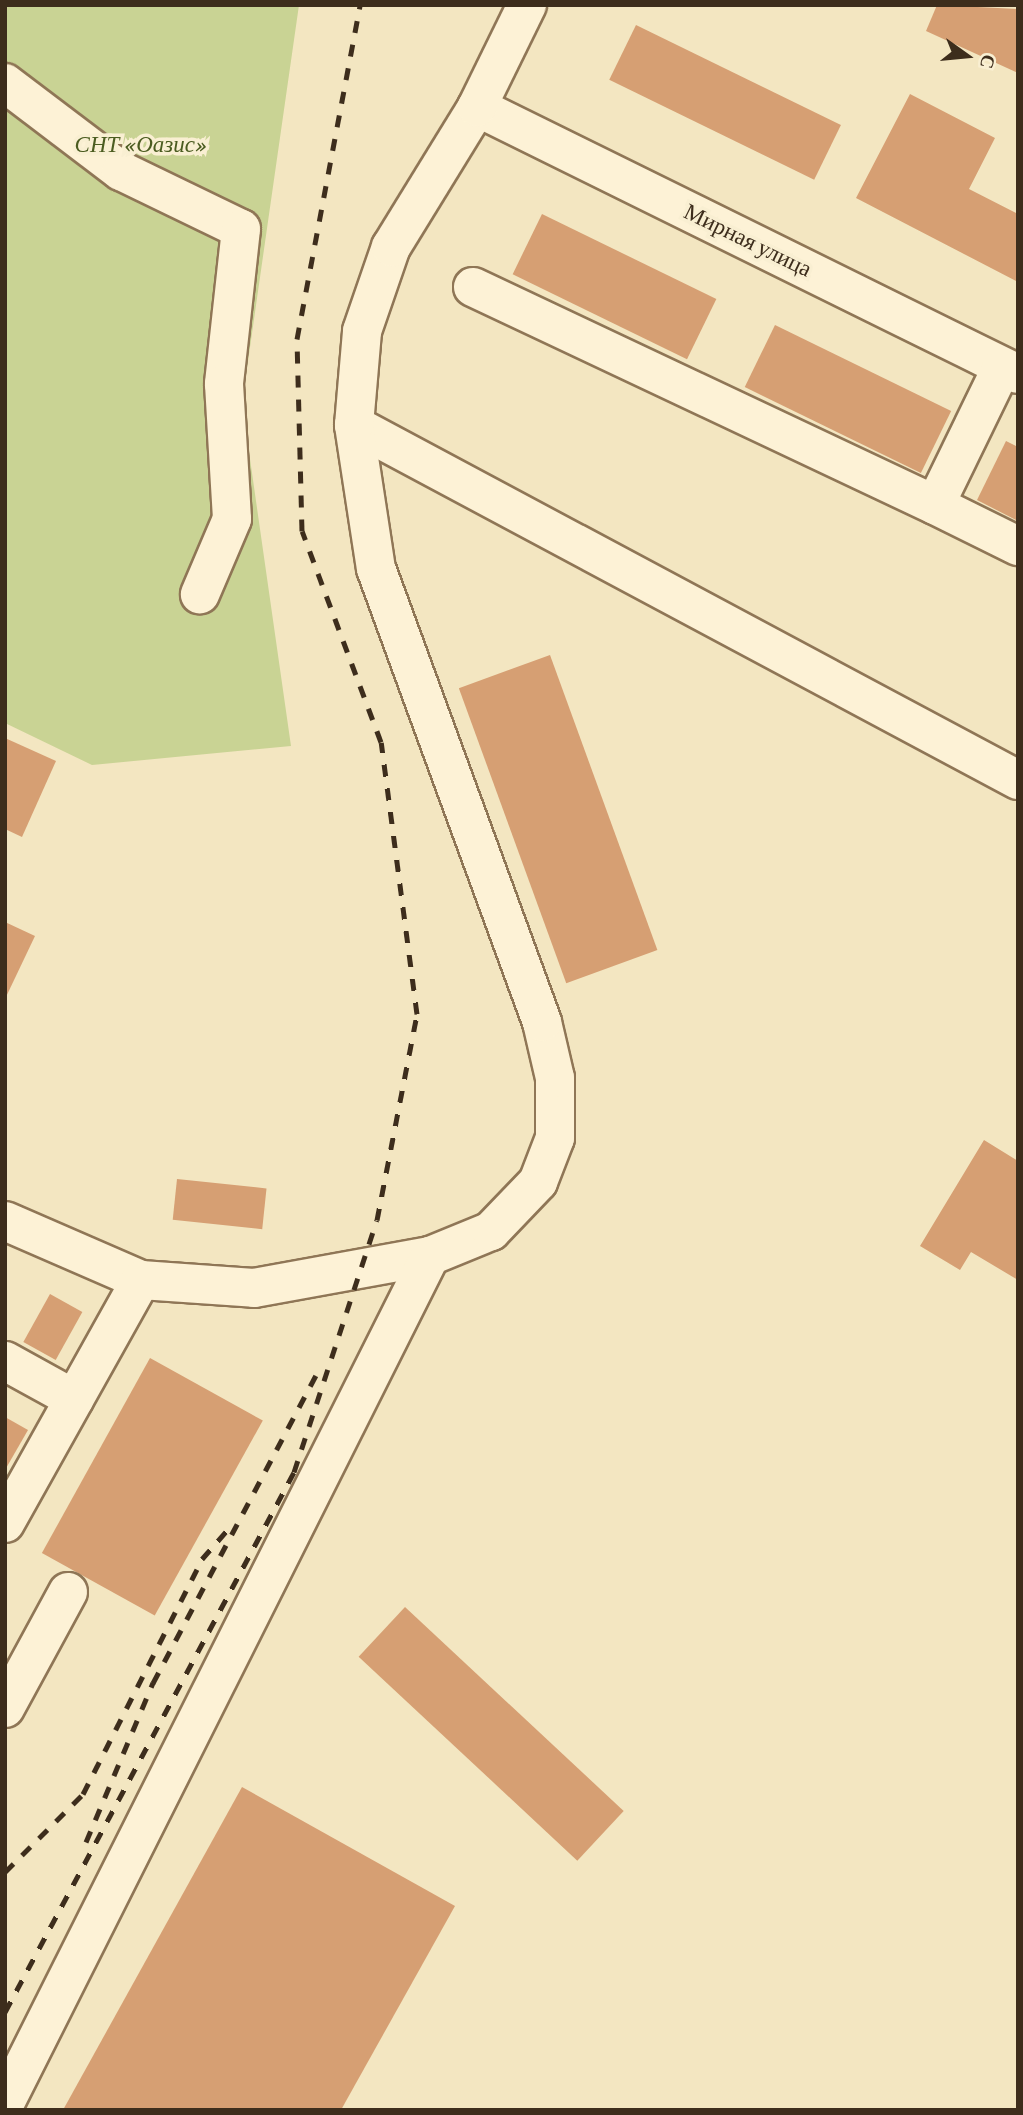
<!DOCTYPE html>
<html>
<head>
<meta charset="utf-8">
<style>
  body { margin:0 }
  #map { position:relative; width:1023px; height:2115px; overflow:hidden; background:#f3e6c1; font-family:"Crimson Pro",serif }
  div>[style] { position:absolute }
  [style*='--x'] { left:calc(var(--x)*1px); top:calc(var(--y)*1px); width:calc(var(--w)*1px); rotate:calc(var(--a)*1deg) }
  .green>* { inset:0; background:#c9d394 }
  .building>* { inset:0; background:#d69f73; transform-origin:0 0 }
  .roads { filter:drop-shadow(2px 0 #8f7656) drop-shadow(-2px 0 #8f7656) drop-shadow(0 2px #8f7656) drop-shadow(0 -2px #8f7656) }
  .minor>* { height:38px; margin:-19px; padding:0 19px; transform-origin:19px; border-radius:19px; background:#fdf2d6 }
  .rail>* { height:5px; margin-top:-2.5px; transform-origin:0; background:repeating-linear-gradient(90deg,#3d2d1c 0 12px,transparent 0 24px) }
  span { translate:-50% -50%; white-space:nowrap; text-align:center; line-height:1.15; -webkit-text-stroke:7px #f9efd2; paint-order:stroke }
  .park-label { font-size:23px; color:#4b5c20; font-style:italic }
  .street-label { font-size:23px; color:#3d2d1c }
  .frame { position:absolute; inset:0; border:7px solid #3d2d1c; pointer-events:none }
  .north { position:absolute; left:932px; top:21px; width:70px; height:70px; -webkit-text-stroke:5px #f9efd2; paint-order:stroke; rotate:105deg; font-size:19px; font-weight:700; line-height:28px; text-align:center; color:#3d2d1c }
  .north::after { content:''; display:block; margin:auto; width:24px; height:32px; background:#3d2d1c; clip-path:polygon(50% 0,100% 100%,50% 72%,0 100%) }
</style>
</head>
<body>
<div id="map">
  <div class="green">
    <div style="clip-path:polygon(5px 5px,299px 5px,242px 403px,291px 746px,92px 765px,5px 723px)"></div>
  </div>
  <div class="building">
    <div style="clip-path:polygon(937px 5px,1018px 9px,1018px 73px,926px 31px)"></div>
    <div style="left:636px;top:25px;width:228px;height:61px;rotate:26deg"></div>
    <div style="clip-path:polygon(910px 94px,995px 138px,969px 189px,1018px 214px,1018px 282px,856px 198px)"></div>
    <div style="left:542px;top:214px;width:194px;height:67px;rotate:26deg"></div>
    <div style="left:775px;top:325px;width:196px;height:69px;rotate:26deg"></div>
    <div style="clip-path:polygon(1006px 441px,1018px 447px,1018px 521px,977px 500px)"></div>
    <div style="left:550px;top:655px;width:314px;height:97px;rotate:70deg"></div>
    <div style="clip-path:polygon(5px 738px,56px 761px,22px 837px,5px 829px)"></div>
    <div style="clip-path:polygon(5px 922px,35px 936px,5px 999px)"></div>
    <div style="clip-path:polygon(984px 1140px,1018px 1161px,1018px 1280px,971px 1252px,960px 1270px,920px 1246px)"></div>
    <div style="left:177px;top:1179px;width:90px;height:41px;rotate:6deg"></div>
    <div style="left:50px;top:1294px;width:37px;height:55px;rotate:29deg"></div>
    <div style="left:150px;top:1358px;width:129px;height:223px;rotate:29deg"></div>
    <div style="clip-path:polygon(5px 1417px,28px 1430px,5px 1470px)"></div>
    <div style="left:405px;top:1607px;width:299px;height:68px;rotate:43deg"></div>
    <div style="clip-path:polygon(242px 1787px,455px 1906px,341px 2110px,63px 2110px)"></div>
  </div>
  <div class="roads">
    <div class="minor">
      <div style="--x:5;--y:83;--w:146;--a:37.2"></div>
      <div style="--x:121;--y:171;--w:133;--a:25.8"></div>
      <div style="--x:241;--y:229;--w:156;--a:96.3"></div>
      <div style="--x:224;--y:384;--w:135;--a:86.6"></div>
      <div style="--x:232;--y:519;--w:82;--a:113.1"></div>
      <div style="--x:477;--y:107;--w:603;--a:26.27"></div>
      <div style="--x:473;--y:287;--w:511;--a:25.26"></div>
      <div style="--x:1002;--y:367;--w:153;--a:115.9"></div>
      <div style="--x:935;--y:505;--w:93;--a:26.3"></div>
      <div style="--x:354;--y:425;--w:753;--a:28.13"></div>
      <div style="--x:5;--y:1221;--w:148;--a:23.5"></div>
      <div style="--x:141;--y:1280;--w:113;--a:4"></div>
      <div style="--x:254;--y:1288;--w:179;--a:-10.3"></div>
      <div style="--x:430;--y:1256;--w:66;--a:-22.3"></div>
      <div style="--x:491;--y:1231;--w:68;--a:-46.2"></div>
      <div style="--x:538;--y:1182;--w:47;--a:-68.9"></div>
      <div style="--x:555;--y:1138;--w:60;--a:-90"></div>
      <div style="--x:555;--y:1078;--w:57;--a:-103.1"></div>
      <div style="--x:542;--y:1022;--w:482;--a:-110.1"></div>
      <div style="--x:376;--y:569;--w:146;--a:-98.7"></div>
      <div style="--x:354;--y:425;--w:94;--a:-85.1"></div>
      <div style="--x:362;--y:331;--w:89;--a:-71"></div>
      <div style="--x:391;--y:247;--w:164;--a:-58.4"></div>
      <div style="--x:477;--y:107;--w:114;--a:-63.9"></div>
      <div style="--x:5;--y:1361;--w:79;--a:28.8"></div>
      <div style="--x:5;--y:1523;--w:278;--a:-60.8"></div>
      <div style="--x:5;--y:1708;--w:132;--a:-61.5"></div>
      <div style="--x:5;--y:2103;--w:948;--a:-63.35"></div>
    </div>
  </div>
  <div class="rail">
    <div style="--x:86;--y:1842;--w:173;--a:-67.2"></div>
    <div style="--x:153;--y:1683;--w:355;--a:-62.1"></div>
    <div style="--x:5;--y:1872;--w:110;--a:-45"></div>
    <div style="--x:83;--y:1794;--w:263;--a:-63.1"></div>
    <div style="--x:202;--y:1559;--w:41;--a:-48.9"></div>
    <div style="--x:5;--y:2012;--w:612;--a:-61.84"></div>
    <div style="--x:294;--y:1472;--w:265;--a:-71.8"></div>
    <div style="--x:377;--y:1220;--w:210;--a:-79"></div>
    <div style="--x:417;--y:1014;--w:274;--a:-97.5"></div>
    <div style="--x:381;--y:742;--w:225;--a:-110.5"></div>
    <div style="--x:302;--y:531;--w:192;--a:-91.5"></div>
    <div style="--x:297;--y:339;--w:340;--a:-79.3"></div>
  </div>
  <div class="park-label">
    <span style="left:141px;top:144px">СНТ «Оазис»</span>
  </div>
  <div class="street-label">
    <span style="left:748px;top:240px;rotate:26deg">Мирная улица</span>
  </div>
  <div class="frame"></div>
  <div class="north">С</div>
</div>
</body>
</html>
